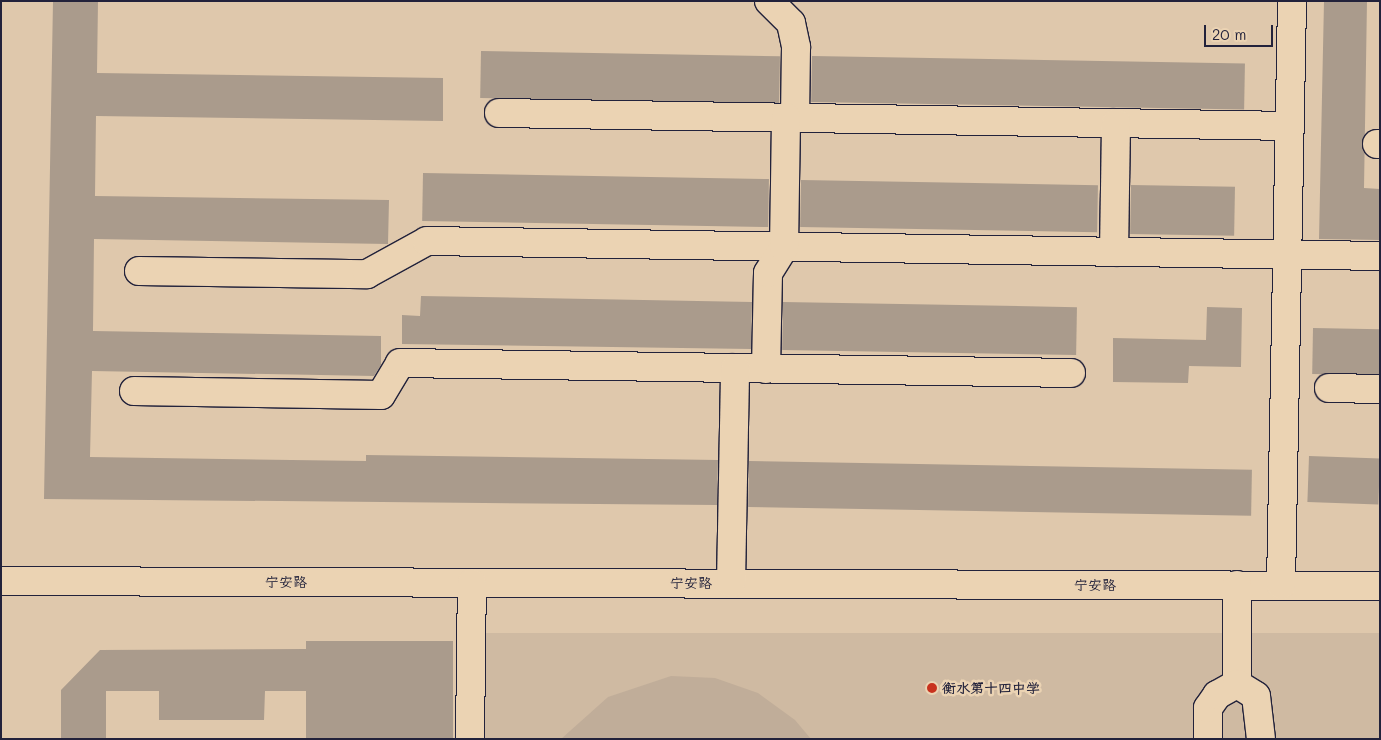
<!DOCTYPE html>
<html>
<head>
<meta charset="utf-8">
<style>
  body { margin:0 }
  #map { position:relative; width:1381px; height:740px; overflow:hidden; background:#dfc8ac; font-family:Mali,"LXGW WenKai TC",sans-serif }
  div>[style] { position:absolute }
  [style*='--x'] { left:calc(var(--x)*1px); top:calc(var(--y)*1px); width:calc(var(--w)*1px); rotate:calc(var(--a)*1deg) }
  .built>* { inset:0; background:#cfbaa2; transform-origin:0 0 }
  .green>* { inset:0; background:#c0ad99 }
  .building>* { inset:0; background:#aa9b8c; transform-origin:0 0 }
  .roads { filter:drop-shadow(1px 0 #22223b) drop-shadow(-1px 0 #22223b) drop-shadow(0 1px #22223b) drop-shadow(0 -1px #22223b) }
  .minor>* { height:28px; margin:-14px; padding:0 14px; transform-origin:14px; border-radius:14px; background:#ebd3b3 }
  .dots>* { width:14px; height:14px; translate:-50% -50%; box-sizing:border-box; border:2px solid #ebd3b3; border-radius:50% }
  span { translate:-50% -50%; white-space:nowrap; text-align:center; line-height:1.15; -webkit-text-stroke:5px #ebd3b3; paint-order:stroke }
  .street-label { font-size:14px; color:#22223b }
  .poi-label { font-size:14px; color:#22223b; font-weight:700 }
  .left { translate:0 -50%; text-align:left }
  .frame { position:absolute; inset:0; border:2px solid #22223b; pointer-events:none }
  .scale { position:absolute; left:1204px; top:25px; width:69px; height:22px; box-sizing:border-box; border:2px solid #22223b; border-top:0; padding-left:6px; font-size:15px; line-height:18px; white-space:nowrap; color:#22223b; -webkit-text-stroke:4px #ebd3b3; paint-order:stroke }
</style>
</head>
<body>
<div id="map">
  <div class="built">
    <div style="left:485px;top:633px;width:895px;height:106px"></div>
  </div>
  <div class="green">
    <div style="clip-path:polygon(671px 676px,715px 678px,758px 693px,795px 720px,811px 739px,561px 739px,608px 697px)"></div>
  </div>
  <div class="building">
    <div style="clip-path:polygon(53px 1px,98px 1px,97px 73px,443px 78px,443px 121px,96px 116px,95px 196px,389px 200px,388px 244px,94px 239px,93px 331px,381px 336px,381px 365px,374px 376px,92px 371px,90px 457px,366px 461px,366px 455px,718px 460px,717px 505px,44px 499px)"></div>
    <div style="clip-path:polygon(1324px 1px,1367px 1px,1364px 188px,1380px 189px,1380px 240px,1319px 239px)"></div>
    <div style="left:481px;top:51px;width:299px;height:47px;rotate:1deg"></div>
    <div style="left:812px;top:56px;width:433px;height:46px;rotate:1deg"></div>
    <div style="left:423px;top:173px;width:346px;height:48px;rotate:1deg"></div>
    <div style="left:801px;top:180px;width:297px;height:47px;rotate:1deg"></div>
    <div style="left:1131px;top:185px;width:104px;height:49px;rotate:1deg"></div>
    <div style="clip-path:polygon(421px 296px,752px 302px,751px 349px,402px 344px,402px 315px,420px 316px)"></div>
    <div style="left:783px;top:302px;width:294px;height:48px;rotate:1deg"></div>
    <div style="clip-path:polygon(1207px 307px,1242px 308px,1241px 367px,1189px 366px,1188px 383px,1113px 382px,1113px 338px,1206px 340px)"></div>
    <div style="left:1313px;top:328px;width:67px;height:46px;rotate:1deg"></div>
    <div style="left:1309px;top:456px;width:71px;height:46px;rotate:2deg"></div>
    <div style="left:749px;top:461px;width:503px;height:46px;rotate:1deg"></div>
    <div style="clip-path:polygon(306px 641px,453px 641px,453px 739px,306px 739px,306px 691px,265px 691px,264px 720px,159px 720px,159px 691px,106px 691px,106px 739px,61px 739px,61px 690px,100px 650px,306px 649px)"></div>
  </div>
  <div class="roads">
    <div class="minor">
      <div style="--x:769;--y:1;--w:31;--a:45"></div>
      <div style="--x:791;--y:23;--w:25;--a:78"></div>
      <div style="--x:796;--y:47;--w:71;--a:90.8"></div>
      <div style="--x:499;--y:113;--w:790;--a:0.94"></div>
      <div style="--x:1377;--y:144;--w:3;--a:0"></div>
      <div style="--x:1114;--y:252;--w:129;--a:-89.1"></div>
      <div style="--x:139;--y:271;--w:228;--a:0.8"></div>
      <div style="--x:367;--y:274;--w:68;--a:-28.8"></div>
      <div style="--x:427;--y:241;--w:953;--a:0.9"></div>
      <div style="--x:766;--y:369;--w:96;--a:-88.8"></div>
      <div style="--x:768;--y:273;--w:31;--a:-58"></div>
      <div style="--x:784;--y:247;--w:130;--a:-89.1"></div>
      <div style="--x:1329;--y:388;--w:51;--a:1.1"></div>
      <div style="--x:134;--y:391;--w:247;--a:0.9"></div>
      <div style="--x:381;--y:395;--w:37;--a:-59"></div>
      <div style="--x:400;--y:363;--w:671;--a:0.85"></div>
      <div style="--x:1;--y:581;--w:1379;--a:0.21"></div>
      <div style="--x:731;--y:583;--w:215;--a:-88.9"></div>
      <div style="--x:1281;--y:585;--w:584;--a:-88.92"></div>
      <div style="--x:1237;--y:684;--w:99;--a:-90"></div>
      <div style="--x:470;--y:739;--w:156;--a:-89.3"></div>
      <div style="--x:1208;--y:739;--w:31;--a:-90"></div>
      <div style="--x:1208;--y:708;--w:16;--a:-55"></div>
      <div style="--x:1217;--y:695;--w:23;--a:-29"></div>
      <div style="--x:1237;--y:684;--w:22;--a:32"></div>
      <div style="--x:1256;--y:696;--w:43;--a:83.4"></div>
    </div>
  </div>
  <div class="dots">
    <div style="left:932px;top:688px;background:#c8321e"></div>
  </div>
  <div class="street-label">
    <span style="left:286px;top:582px">宁安路</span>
    <span style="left:691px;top:583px">宁安路</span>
    <span style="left:1095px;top:585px">宁安路</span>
  </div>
  <div class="poi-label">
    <span class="left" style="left:942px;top:688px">衡水第十四中学</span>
  </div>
  <div class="frame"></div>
  <div class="scale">20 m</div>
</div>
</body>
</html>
